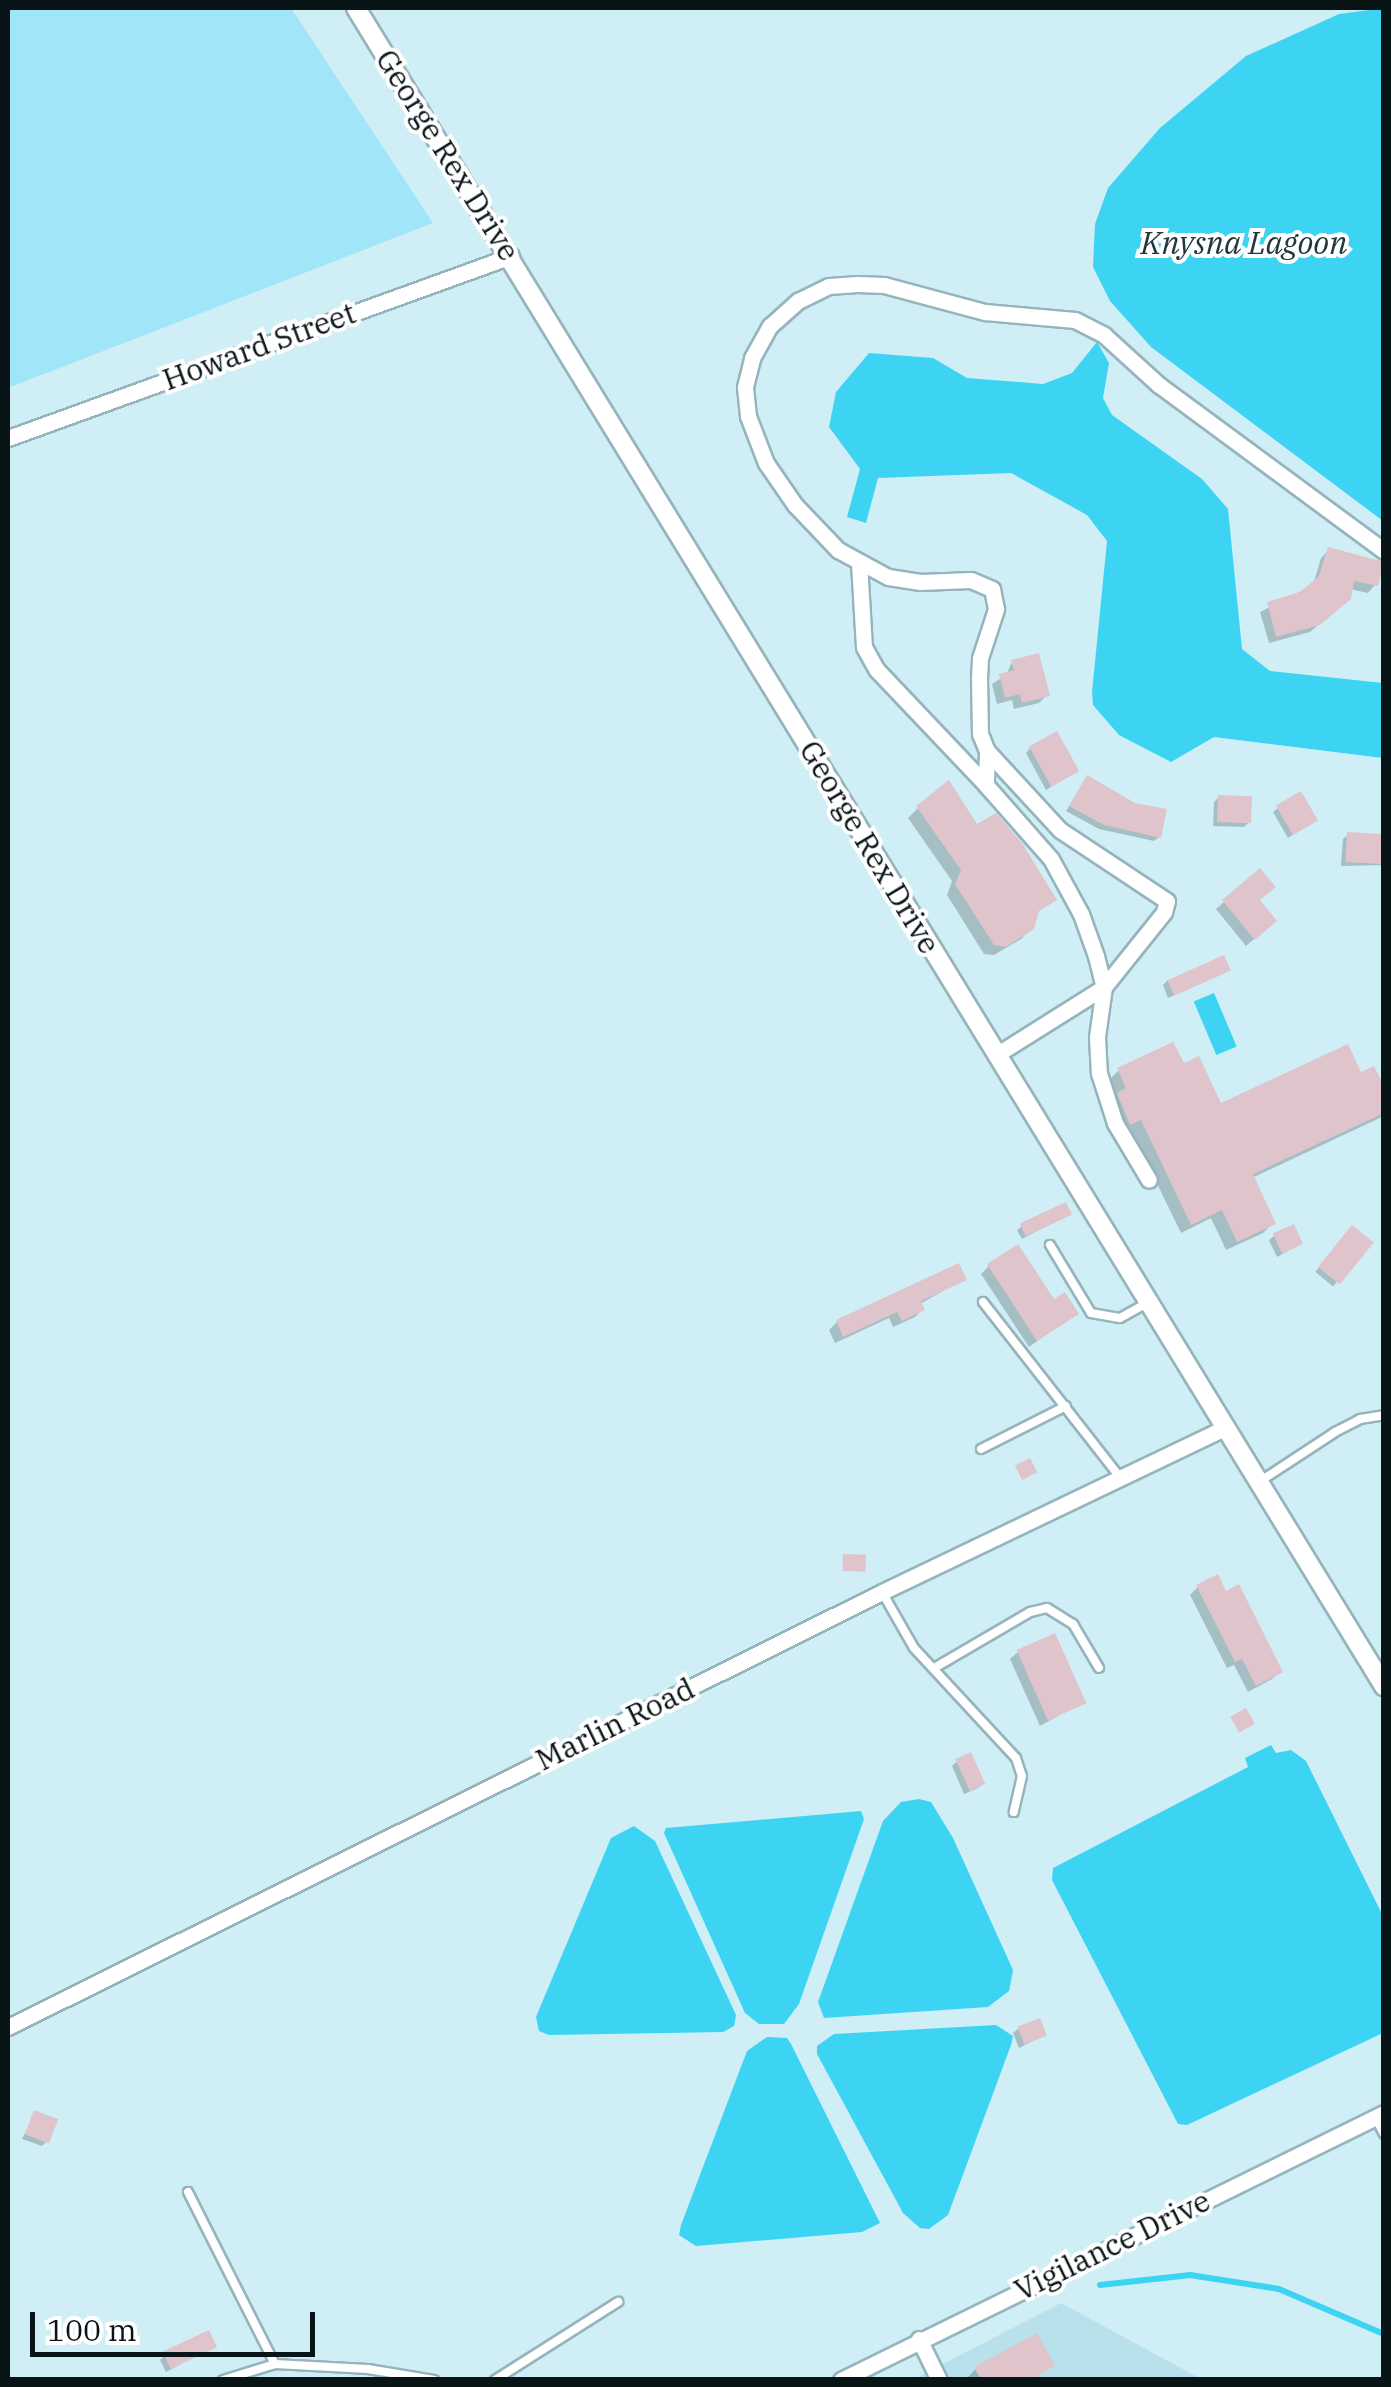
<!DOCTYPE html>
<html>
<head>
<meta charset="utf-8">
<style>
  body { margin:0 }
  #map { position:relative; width:1391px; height:2387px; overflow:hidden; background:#cfeef6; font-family:"IBM Plex Serif",serif }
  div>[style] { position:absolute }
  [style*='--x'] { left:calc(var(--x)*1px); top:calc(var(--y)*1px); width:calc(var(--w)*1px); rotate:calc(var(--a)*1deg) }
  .built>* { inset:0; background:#b9e1eb }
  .green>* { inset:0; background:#a0e6f8 }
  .water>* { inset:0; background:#3dd4f3; transform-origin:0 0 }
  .shadow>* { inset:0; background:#0003; transform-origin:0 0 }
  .stream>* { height:6px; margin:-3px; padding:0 3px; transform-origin:3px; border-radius:3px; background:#3dd4f3 }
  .building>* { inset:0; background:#e0c4cc; transform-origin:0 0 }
  .roads { filter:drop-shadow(2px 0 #96b4bb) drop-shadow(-2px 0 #96b4bb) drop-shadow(0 2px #96b4bb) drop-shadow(0 -2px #96b4bb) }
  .service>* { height:8px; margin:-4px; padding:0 4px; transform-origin:4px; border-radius:4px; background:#fff }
  .minor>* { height:15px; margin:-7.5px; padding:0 7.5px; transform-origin:7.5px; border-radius:7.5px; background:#fff }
  .tertiary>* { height:18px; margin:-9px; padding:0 9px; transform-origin:9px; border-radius:9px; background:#fff }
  span { translate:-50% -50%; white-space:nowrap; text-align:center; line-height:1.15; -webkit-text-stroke:8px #fff; paint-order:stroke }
  .street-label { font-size:30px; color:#091417 }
  .water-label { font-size:32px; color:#1f373d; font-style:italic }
  .frame { position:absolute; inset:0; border:10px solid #091417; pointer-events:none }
  .scale { position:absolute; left:30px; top:2312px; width:285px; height:45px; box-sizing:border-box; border:5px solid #091417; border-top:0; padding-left:12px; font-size:30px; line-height:35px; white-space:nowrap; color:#091417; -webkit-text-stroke:8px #fff; paint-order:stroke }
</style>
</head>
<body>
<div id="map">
  <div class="built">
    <div style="clip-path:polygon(1061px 2303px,1201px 2379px,912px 2380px)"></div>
  </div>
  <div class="green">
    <div style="clip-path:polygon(8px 8px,291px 8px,433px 223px,8px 388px)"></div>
  </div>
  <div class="water">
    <div style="clip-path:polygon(1384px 8px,1384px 521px,1383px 521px,1151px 347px,1110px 301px,1093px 267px,1095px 224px,1108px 188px,1160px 128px,1246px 56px,1339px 14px)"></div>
    <div style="clip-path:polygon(1097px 342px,1109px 363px,1103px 398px,1112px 415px,1202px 479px,1228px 509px,1242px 649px,1270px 671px,1383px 683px,1383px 758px,1214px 737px,1171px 762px,1119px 735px,1093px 705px,1092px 692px,1107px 541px,1087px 515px,1011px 473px,878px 478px,866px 523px,847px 517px,860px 469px,829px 427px,836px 392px,869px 353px,933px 358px,967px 378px,1043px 384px,1072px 373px)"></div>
    <div style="left:1214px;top:993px;width:58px;height:22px;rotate:67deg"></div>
    <div style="clip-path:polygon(1271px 1745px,1276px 1753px,1291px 1750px,1306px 1761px,1383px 1916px,1383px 2033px,1187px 2125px,1178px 2124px,1052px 1880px,1053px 1868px,1248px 1767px,1245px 1758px)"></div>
    <div style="clip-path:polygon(919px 1799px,931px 1802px,953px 1838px,1013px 1970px,1009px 1991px,988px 2007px,824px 2018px,818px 2002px,883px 1821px,901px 1802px)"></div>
    <div style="clip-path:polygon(861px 1811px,864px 1819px,799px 2004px,784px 2024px,759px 2024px,745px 2013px,664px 1833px,666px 1828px)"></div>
    <div style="clip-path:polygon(634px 1826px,655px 1841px,736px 2015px,734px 2026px,723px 2032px,549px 2035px,539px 2031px,536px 2017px,611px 1838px)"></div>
    <div style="clip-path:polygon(996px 2025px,1013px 2036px,1011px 2045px,948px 2215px,929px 2229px,920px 2228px,903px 2213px,817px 2054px,817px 2046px,834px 2034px)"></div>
    <div style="clip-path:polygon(767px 2037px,787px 2038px,791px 2044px,880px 2223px,862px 2232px,696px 2246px,679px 2235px,681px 2225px,747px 2051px)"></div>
  </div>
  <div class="shadow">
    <div style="clip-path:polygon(1329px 550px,1375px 585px,1368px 593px,1350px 589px,1340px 606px,1310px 632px,1269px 643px,1260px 612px,1313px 585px,1321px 558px)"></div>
    <div style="clip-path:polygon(1012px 662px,1047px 695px,1039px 703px,1014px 709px,1012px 700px,997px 704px,992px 684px,1006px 675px)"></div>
    <div style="clip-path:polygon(1030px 748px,1076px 771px,1046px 790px,1026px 753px)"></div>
    <div style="clip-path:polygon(1087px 778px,1159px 837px,1154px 841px,1099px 829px,1066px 811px)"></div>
    <div style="clip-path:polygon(1219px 797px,1249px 822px,1244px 827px,1213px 826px,1214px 802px)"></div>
    <div style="clip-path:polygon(918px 808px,976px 828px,1054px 899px,1035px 914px,1031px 928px,1021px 939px,994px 955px,984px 954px,947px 895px,952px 881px,908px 818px)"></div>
    <div style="clip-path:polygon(1278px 808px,1310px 824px,1288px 838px,1273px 812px)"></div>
    <div style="clip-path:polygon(1348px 835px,1384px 837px,1384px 865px,1341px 866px,1343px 839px)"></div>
    <div style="clip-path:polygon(1260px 871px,1257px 901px,1266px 929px,1246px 946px,1216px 909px)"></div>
    <div style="clip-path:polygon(1228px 970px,1168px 998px,1163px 985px,1168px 980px)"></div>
    <div style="clip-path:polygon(1182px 1067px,1220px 1106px,1360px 1075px,1384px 1092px,1384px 1116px,1252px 1178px,1273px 1223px,1263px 1233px,1226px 1250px,1211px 1218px,1181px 1233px,1130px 1128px,1119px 1134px,1108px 1105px,1116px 1097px,1108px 1081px,1119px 1070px)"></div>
    <div style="clip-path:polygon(1069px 1214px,1022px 1239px,1017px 1230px,1022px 1226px)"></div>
    <div style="left:1352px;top:1228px;width:23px;height:57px;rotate:40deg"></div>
    <div style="clip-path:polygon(1274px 1236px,1300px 1244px,1277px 1257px,1269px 1240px)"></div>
    <div style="clip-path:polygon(989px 1266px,1054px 1303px,1076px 1313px,1029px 1347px,981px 1274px)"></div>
    <div style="clip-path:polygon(964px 1279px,920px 1304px,922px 1310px,915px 1317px,893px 1327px,889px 1318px,835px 1343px,829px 1330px,837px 1322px)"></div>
    <div style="clip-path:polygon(1198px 1587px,1280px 1672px,1272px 1679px,1248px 1692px,1234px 1665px,1227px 1668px,1190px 1595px)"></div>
    <div style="clip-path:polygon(1018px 1652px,1083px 1702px,1040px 1726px,1010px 1659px)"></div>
    <div style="clip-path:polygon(956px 1762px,982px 1784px,978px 1788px,964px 1794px,952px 1766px)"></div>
    <div style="clip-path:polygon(1018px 2029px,1044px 2035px,1019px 2048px,1013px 2033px)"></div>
    <div style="clip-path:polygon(35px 2113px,47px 2141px,42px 2146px,22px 2139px)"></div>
    <div style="clip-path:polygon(214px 2346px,166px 2372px,160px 2360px,165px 2355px)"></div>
    <div style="clip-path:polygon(1052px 2365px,1032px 2380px,968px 2377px,976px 2369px)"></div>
  </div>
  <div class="stream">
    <div style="--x:1100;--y:2285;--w:91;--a:-6.3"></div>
    <div style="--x:1190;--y:2275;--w:90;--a:8.9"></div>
    <div style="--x:1279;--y:2289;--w:114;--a:23.2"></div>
  </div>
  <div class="building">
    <div style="clip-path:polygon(1328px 547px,1384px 562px,1378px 586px,1354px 581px,1351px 599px,1320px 625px,1276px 637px,1267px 602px,1300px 592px,1319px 576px)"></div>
    <div style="clip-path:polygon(1039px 653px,1050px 696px,1022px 703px,1020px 694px,1005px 698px,999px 674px,1014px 670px,1011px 660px)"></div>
    <div style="left:1057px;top:731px;width:46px;height:32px;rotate:61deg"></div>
    <div style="clip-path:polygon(1087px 775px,1135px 803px,1167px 809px,1161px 838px,1104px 825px,1069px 806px)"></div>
    <div style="clip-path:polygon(949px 780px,977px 824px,996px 813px,1022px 843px,1057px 900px,1039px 911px,1034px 929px,1006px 947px,994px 945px,955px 884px,961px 870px,916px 806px)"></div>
    <div style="left:1301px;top:791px;width:34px;height:29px;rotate:60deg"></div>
    <div style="left:1218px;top:795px;width:34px;height:27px;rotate:2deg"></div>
    <div style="left:1347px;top:832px;width:37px;height:30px;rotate:3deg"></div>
    <div style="clip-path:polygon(1260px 868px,1276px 887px,1260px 900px,1277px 921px,1255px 940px,1222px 900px)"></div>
    <div style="left:1224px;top:955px;width:17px;height:62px;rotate:66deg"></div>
    <div style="clip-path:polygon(1173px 1042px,1184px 1063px,1199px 1056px,1221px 1103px,1348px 1044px,1361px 1072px,1374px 1066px,1384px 1086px,1384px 1113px,1253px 1174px,1276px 1224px,1237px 1242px,1222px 1210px,1191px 1225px,1141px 1120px,1130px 1125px,1117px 1093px,1126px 1088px,1117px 1068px)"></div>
    <div style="left:1066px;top:1202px;width:14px;height:51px;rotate:65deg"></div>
    <div style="left:1294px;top:1224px;width:22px;height:23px;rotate:66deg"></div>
    <div style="left:1352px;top:1225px;width:28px;height:54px;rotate:39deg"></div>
    <div style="clip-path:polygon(1018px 1244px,1054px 1299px,1065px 1292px,1079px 1314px,1037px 1341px,987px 1264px)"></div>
    <div style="clip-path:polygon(959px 1263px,967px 1280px,921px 1301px,925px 1310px,902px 1321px,897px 1312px,843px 1337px,836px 1320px)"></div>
    <div style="left:1030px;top:1458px;width:16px;height:17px;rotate:63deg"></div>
    <div style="left:843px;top:1554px;width:23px;height:17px;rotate:2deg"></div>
    <div style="clip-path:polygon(1218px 1574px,1226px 1591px,1239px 1584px,1283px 1672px,1256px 1686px,1242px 1659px,1235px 1662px,1196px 1585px)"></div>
    <div style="left:1055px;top:1633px;width:77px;height:42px;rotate:66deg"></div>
    <div style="left:1246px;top:1708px;width:18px;height:18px;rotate:61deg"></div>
    <div style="left:971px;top:1752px;width:35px;height:17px;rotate:66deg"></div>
    <div style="left:1040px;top:2018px;width:19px;height:24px;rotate:69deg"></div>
    <div style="left:34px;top:2110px;width:26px;height:26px;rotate:21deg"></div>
    <div style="left:209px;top:2330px;width:19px;height:51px;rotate:65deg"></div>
    <div style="clip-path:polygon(1037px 2333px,1055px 2366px,1030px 2380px,981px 2380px,974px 2367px)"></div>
  </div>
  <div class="roads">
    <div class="service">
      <div style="--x:1050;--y:1245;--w:79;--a:58.9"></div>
      <div style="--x:1091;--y:1313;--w:29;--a:10"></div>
      <div style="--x:1120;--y:1318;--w:31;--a:-29"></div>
      <div style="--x:983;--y:1302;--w:221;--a:52"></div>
      <div style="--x:981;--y:1449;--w:95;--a:-26.8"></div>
      <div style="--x:1259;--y:1482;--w:91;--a:-33.3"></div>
      <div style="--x:1335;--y:1432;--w:28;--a:-27"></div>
      <div style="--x:1360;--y:1419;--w:24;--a:-9"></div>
      <div style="--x:882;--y:1592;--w:64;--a:60.3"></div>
      <div style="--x:914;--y:1648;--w:150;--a:47.2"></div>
      <div style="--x:1016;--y:1758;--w:19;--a:72"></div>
      <div style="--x:1022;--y:1776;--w:37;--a:103"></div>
      <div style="--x:936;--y:1667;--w:109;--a:-30.3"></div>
      <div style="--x:1030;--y:1612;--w:17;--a:-13"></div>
      <div style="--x:1047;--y:1608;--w:31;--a:32"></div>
      <div style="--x:1073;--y:1624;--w:51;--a:59.4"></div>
      <div style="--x:1375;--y:2117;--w:19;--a:62"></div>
      <div style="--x:188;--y:2192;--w:193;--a:63.2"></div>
      <div style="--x:223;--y:2380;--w:54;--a:-17.1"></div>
      <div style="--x:275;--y:2364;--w:93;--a:3.1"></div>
      <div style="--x:368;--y:2369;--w:67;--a:9.5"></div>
      <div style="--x:495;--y:2380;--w:146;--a:-32.4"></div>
    </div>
    <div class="minor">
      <div style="--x:8;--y:438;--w:535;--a:-19.89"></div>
      <div style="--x:859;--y:563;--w:84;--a:86.6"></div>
      <div style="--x:864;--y:647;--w:26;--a:61"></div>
      <div style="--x:877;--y:670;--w:158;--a:46.5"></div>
      <div style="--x:987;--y:751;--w:34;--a:92"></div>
      <div style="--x:986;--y:785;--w:98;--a:48.7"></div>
      <div style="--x:1051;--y:859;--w:63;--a:61.4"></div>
      <div style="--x:1081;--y:914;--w:45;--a:70.3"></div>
      <div style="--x:1096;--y:956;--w:32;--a:76"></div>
      <div style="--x:1104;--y:987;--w:50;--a:98"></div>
      <div style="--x:1097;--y:1037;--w:36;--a:87"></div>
      <div style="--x:1099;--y:1073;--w:52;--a:72.3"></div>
      <div style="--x:1115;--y:1123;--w:66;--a:59.2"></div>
      <div style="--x:996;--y:1055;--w:128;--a:-32.2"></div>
      <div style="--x:1104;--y:987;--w:96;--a:-51.3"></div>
      <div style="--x:1164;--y:912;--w:11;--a:-75"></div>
      <div style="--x:1167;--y:901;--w:128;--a:-146.4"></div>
      <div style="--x:1060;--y:830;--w:108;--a:-132.7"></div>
      <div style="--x:987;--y:751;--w:18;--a:-112"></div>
      <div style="--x:980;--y:734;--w:56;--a:-91"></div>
      <div style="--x:979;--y:678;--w:20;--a:-87"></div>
      <div style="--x:980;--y:658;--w:52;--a:-71.9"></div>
      <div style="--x:996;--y:609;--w:20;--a:-101"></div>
      <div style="--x:992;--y:589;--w:23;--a:-157"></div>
      <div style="--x:971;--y:580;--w:51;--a:177.8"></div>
      <div style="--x:920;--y:582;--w:32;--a:-171"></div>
      <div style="--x:888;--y:577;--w:57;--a:-151.6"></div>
      <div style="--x:838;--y:550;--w:62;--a:-133.7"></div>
      <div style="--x:795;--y:505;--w:51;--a:-124.6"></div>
      <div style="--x:766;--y:463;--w:50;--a:-111"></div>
      <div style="--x:748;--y:416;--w:29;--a:-96"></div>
      <div style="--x:745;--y:387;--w:30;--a:-76"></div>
      <div style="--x:752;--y:358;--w:37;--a:-61"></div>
      <div style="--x:770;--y:326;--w:38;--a:-42"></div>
      <div style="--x:798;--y:301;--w:34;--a:-26"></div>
      <div style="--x:829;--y:286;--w:28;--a:-4"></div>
      <div style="--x:857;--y:284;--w:27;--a:2"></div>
      <div style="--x:884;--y:285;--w:105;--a:15"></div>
      <div style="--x:985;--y:312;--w:90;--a:5.1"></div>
      <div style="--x:1075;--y:320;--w:33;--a:27"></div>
      <div style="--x:1104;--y:335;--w:74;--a:42.3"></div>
      <div style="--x:1159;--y:385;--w:280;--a:36.4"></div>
      <div style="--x:8;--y:2027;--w:976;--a:-26.46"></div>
      <div style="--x:882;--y:1592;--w:382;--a:-25.6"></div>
      <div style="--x:919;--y:2339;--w:46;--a:64"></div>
      <div style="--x:841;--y:2380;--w:605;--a:-26.18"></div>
    </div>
    <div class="tertiary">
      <div style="--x:356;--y:8;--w:1968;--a:58.51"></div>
    </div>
  </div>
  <div class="street-label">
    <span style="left:448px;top:155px;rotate:58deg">George Rex Drive</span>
    <span style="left:259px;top:346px;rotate:-20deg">Howard Street</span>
    <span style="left:870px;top:847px;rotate:59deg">George Rex Drive</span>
    <span style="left:615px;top:1724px;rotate:-26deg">Marlin Road</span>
    <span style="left:1112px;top:2245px;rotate:-26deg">Vigilance Drive</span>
  </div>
  <div class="water-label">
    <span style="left:1244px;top:242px">Knysna Lagoon</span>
  </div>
  <div class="frame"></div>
  <div class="scale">100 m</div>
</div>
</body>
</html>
